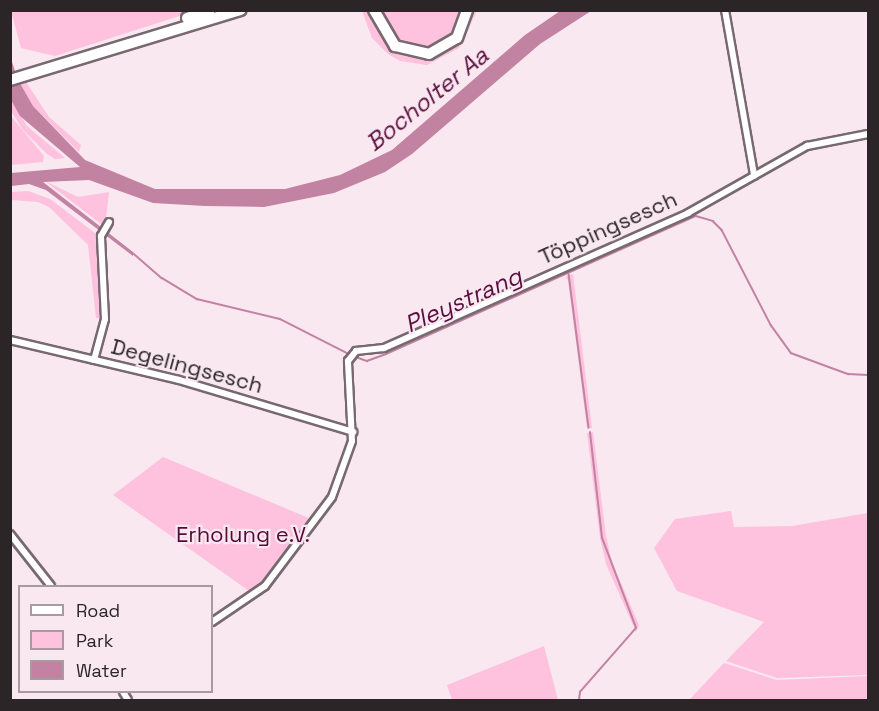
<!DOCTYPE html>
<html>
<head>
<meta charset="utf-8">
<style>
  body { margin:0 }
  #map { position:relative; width:879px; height:711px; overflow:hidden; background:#f9e8f0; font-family:"Space Grotesk",sans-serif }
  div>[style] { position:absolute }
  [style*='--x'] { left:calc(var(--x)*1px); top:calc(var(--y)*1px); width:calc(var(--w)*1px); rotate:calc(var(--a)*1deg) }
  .green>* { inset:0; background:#fec1de }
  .water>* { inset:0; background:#c282a2 }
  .stream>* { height:1.5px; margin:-0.75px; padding:0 0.75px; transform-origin:0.75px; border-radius:0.75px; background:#c282a2 }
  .roads { filter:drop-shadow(2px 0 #786970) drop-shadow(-2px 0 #786970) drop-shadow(0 2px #786970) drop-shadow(0 -2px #786970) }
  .minor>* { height:6px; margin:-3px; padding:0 3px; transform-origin:3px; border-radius:3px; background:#fff }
  .trunk>* { height:10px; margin:-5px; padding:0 5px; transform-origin:5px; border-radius:5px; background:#fff }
  span { translate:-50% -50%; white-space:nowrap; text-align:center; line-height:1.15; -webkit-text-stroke:4.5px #f9e8f0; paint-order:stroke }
  .street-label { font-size:22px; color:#2b2528 }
  .park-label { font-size:22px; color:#58093b }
  .water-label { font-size:24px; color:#5b0e3e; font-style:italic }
  .frame { position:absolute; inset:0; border:12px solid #2b2528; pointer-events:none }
  .legend { position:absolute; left:18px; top:585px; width:195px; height:108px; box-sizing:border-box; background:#f9e8f0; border:2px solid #a79aa0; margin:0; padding:8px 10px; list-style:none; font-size:18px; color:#2b2528 }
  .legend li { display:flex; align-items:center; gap:12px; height:30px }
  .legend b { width:30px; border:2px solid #a79aa0 }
</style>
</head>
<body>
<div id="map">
  <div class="green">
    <div style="clip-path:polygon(461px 10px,451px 35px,440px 44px,424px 48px,399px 40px,382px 11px)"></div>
    <div style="clip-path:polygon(11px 11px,195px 11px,55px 56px,21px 48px)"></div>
    <div style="clip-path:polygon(362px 11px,372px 11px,390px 45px,405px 54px,423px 58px,453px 45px,469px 11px,477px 11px,459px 48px,427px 65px,400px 61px,388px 54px,372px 38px)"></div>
    <div style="clip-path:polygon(24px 79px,49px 117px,81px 145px,79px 152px,33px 106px,18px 82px)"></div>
    <div style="clip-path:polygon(11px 100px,27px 126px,65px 158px,55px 159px,47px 154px,23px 130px,11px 111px)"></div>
    <div style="clip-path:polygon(11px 116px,44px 156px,43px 162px,11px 165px)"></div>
    <div style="clip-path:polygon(45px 181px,78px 197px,109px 192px,105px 227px)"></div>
    <div style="clip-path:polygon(28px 191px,50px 199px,99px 236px,104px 318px,96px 318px,88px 245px,49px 207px,38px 202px,11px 200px,11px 192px)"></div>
    <div style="clip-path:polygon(573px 274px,592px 428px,587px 428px,568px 280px,565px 277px)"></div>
    <div style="clip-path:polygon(593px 432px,606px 536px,612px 562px,639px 625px,636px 632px,606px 564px,600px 538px,587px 433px)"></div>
    <div style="clip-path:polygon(163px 457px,311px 519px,252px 593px,113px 495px)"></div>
    <div style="clip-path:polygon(731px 511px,734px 527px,792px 526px,868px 513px,868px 675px,777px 678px,726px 661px,764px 622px,677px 591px,654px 548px,675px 519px)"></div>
    <div style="clip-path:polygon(544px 646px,558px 700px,452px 700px,447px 685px)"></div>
    <div style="clip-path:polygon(724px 663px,777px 680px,868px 676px,868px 700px,689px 700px)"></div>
  </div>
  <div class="water">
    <div style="clip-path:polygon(560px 11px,591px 11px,540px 44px,412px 154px,385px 172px,334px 193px,264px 207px,205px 206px,153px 203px,89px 180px,43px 182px,133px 252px,133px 256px,46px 190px,29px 184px,11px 186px,11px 173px,80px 167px,20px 116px,11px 100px,10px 56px,18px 80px,33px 106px,85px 160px,155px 189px,285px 189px,340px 175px,392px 150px,525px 35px)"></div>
  </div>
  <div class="stream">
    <div style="--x:133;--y:253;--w:38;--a:41"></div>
    <div style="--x:162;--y:278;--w:41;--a:31"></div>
    <div style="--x:197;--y:299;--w:85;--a:13.5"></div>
    <div style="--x:280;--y:319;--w:80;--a:26.9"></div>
    <div style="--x:569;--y:274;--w:155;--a:82.6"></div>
    <div style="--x:356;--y:357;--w:12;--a:20"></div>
    <div style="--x:367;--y:361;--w:20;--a:-20"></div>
    <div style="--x:386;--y:354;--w:339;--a:-24"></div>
    <div style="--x:696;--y:216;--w:18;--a:16"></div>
    <div style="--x:713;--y:221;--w:13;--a:45"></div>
    <div style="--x:722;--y:230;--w:107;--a:62.7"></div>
    <div style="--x:771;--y:325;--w:34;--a:54"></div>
    <div style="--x:791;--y:353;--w:61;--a:20.2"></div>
    <div style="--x:848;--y:374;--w:20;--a:3"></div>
    <div style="--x:579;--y:700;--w:8;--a:-83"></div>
    <div style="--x:580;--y:692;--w:85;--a:-48.8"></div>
    <div style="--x:636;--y:628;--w:96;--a:-110.7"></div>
    <div style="--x:602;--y:538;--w:106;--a:-96.5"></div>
  </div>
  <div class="roads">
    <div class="minor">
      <div style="--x:725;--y:10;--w:168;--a:80"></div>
      <div style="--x:10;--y:340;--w:174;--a:13.3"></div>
      <div style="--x:179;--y:380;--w:182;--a:16.6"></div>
      <div style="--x:94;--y:360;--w:42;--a:-75"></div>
      <div style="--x:105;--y:319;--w:83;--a:-92.8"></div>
      <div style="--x:101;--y:236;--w:16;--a:-60"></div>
      <div style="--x:10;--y:534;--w:66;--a:51.7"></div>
      <div style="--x:212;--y:622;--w:64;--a:-34.2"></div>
      <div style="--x:265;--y:586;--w:111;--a:-53"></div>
      <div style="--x:332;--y:497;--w:59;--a:-70.3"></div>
      <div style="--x:352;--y:441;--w:80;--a:-92.9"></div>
      <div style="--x:348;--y:361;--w:13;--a:-51"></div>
      <div style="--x:356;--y:351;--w:28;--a:-6"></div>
      <div style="--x:384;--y:348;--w:333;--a:-23.9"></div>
      <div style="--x:688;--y:213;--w:137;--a:-29.4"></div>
      <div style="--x:807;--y:146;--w:62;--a:-11.1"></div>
      <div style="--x:123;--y:692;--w:9;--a:58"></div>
    </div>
    <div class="trunk">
      <div style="--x:374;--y:10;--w:42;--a:59.7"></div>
      <div style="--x:395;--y:46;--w:35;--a:13"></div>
      <div style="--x:429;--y:54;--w:32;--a:-30"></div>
      <div style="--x:457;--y:38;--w:30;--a:-70"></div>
      <div style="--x:187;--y:18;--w:24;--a:-19"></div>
      <div style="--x:10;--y:80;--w:241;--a:-16.9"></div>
    </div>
  </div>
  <div class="street-label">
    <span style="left:608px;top:228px;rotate:-24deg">Töppingsesch</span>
    <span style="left:187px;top:366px;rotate:15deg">Degelingsesch</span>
  </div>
  <div class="park-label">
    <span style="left:243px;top:535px">Erholung e.V.</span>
  </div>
  <div class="water-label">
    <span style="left:427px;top:99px;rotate:-39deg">Bocholter Aa</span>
    <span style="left:463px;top:300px;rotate:-24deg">Pleystrang</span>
  </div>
  <div class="frame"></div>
  <ul class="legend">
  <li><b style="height:8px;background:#fff"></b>Road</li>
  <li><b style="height:16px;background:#fec1de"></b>Park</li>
  <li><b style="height:16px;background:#c282a2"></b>Water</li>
  </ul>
</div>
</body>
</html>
